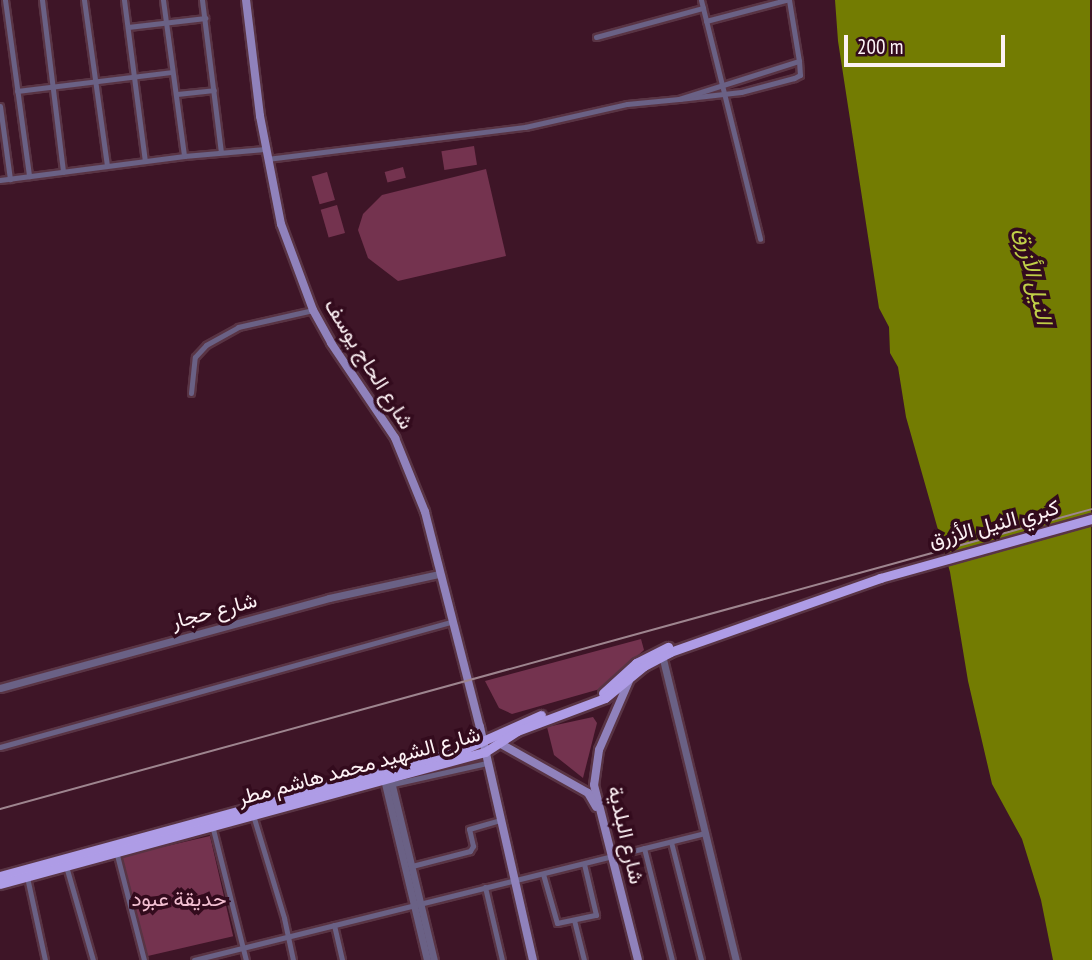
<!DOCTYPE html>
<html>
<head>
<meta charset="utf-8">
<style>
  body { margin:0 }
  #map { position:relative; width:1092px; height:960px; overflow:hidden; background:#3e1527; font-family:"PT Sans Narrow",Vazirmatn,sans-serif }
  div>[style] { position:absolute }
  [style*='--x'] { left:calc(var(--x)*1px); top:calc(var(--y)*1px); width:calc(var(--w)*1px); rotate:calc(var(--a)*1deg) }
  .green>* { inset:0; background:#74334f; transform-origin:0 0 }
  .water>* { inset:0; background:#737c02 }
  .roads { filter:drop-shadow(2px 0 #593444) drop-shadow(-2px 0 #593444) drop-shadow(0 2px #593444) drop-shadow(0 -2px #593444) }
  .minor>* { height:5px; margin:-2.5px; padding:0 2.5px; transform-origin:2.5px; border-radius:2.5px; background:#6a6185 }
  .tertiary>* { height:7px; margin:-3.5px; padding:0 3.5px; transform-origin:3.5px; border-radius:3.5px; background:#6a6185 }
  .secondary>* { height:8px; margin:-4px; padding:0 4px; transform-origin:4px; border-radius:4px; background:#9082bc }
  .primary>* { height:9px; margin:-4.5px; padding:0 4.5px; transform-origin:4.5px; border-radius:4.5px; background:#ae9ce6 }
  .rail>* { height:2px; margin:-1px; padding:0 1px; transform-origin:1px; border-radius:1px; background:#9e858f }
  span { translate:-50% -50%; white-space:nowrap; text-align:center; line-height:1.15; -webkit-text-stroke:7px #330b1d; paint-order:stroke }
  .street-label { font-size:21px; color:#fdf2f5 }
  .park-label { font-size:21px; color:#f2bfd1 }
  .water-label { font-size:23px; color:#c0cf48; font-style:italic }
  .scale { position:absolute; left:844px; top:35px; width:161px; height:32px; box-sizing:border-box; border:4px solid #fdf2f5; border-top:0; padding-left:9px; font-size:21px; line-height:24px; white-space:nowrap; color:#fdf2f5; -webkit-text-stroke:5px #330b1d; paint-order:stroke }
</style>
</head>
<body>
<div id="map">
  <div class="green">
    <div style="left:474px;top:146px;width:19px;height:33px;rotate:81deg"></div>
    <div style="left:403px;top:167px;width:11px;height:19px;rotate:75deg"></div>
    <div style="clip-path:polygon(486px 169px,506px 256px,398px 281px,368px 258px,358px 230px,363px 214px,382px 195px)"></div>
    <div style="left:327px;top:172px;width:29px;height:16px;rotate:74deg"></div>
    <div style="left:337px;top:205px;width:29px;height:17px;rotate:74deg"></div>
    <div style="clip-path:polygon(641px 639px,644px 650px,600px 689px,512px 714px,499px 708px,485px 681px)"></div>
    <div style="clip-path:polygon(593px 717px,597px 723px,583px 778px,554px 755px,547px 727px)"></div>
    <div style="left:210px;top:836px;width:103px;height:91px;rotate:77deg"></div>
  </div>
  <div class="water">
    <div style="clip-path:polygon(835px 0,1090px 0,1092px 960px,1053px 960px,1041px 900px,1022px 839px,992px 784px,968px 681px,950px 572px,906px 417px,898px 367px,890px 353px,889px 327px,879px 308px,838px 41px)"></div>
  </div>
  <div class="roads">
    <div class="minor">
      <div style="--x:5;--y:0;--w:178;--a:82.2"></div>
      <div style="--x:42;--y:0;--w:173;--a:83"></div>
      <div style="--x:84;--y:0;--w:167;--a:82.1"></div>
      <div style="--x:124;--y:0;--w:162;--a:82.6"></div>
      <div style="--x:163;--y:0;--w:157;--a:82.3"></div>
      <div style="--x:202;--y:0;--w:153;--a:82.9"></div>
      <div style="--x:701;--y:0;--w:246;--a:76.1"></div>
      <div style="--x:789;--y:0;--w:62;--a:80.7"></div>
      <div style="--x:706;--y:21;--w:83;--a:-14.7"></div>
      <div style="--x:128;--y:27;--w:78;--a:-6.7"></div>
      <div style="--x:596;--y:37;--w:111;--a:-15.2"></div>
      <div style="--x:799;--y:61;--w:14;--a:86"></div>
      <div style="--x:800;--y:75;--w:7;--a:153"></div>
      <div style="--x:794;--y:78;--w:55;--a:165.2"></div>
      <div style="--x:741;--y:92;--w:62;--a:173.6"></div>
      <div style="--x:679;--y:99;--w:126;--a:-17.6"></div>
      <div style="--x:17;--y:91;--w:155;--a:-7"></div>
      <div style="--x:177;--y:94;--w:37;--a:-6"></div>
      <div style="--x:0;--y:106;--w:74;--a:82.2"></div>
      <div style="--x:267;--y:159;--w:260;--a:-7.1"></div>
      <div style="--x:525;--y:127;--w:105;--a:-12.7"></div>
      <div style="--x:627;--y:104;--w:52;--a:-5.5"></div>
      <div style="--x:0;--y:180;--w:186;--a:-7.4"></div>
      <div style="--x:184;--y:156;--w:81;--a:-4.9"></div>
      <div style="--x:191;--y:393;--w:36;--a:-84"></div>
      <div style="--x:195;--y:357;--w:16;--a:-47"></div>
      <div style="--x:206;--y:345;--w:37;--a:-29"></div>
      <div style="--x:238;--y:327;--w:77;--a:-12.8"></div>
      <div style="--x:0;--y:747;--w:468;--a:-15.5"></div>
      <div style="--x:393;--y:784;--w:96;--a:-12.6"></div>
      <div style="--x:253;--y:815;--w:108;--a:73.2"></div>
      <div style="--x:284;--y:918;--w:43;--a:77.9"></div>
      <div style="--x:212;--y:825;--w:139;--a:75.9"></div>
      <div style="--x:671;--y:842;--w:122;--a:75.7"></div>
      <div style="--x:644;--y:848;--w:115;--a:76"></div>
      <div style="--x:116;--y:851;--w:113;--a:75.6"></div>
      <div style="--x:66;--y:866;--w:98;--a:74"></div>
      <div style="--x:412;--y:866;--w:60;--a:-14.5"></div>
      <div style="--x:470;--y:851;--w:6;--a:-59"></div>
      <div style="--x:473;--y:846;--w:17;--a:-103"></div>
      <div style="--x:469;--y:829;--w:32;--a:-16"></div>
      <div style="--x:543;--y:874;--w:51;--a:74.1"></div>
      <div style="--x:557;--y:923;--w:40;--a:-12"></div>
      <div style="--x:596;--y:915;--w:52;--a:-103.2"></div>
      <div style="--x:27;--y:877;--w:85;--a:77.8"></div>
      <div style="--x:485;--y:887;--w:75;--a:76.9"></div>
      <div style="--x:574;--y:920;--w:41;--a:76"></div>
      <div style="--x:334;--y:925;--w:36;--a:77"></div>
      <div style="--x:194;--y:960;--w:527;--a:-13.96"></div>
    </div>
    <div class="tertiary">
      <div style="--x:662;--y:655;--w:314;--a:76.4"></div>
      <div style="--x:0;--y:688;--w:341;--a:-15.3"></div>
      <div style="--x:329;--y:598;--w:113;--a:-12.3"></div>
      <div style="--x:389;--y:773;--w:192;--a:76.5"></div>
      <div style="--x:383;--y:775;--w:190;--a:76.6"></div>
    </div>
    <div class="secondary">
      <div style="--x:246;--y:0;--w:117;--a:83.1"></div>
      <div style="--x:260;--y:116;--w:110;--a:79"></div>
      <div style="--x:281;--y:224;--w:92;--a:69.6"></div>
      <div style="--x:313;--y:310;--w:38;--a:61"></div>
      <div style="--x:331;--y:343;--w:115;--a:56"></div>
      <div style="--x:395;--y:438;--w:80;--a:67.9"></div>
      <div style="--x:425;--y:512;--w:222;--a:75.7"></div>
      <div style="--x:480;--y:727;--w:239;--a:77.2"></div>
      <div style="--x:629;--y:681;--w:75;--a:113.5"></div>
      <div style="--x:599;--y:750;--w:35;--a:98"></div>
      <div style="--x:594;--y:785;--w:180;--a:75.9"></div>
      <div style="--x:501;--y:744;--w:100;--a:29.4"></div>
      <div style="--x:588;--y:793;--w:16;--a:60"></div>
    </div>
    <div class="primary">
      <div style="--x:603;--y:693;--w:45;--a:-42.3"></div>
      <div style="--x:636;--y:663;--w:36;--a:-27"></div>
      <div style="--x:0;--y:876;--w:484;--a:-15.3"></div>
      <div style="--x:467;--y:748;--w:81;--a:-24"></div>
      <div style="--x:0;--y:884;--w:503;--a:-15.23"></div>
      <div style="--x:485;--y:752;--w:38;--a:-33"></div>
      <div style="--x:517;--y:731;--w:94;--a:-20.6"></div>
      <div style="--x:605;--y:698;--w:50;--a:-39.4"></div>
      <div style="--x:644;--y:666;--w:30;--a:-28"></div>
      <div style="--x:670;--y:652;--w:223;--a:-19.4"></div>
      <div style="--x:880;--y:578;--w:220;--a:-15.6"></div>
    </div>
  </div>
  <div class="rail">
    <div style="--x:0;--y:809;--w:1132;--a:-15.36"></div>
  </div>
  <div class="street-label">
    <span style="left:369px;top:364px;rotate:58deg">شارع الحاج يوسف</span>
    <span style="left:994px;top:524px;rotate:-15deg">كبري النيل الأزرق</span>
    <span style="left:214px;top:611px;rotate:-15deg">شارع حجار</span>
    <span style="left:359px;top:766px;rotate:-15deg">شارع الشهيد محمد هاشم مطر</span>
    <span style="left:626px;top:835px;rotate:77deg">شارع البلدية</span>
  </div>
  <div class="park-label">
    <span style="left:179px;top:899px">حديقة عبود</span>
  </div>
  <div class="water-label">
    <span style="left:1034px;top:276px;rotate:77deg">النيل الأزرق</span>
  </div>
  <div class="scale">200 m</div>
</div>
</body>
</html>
